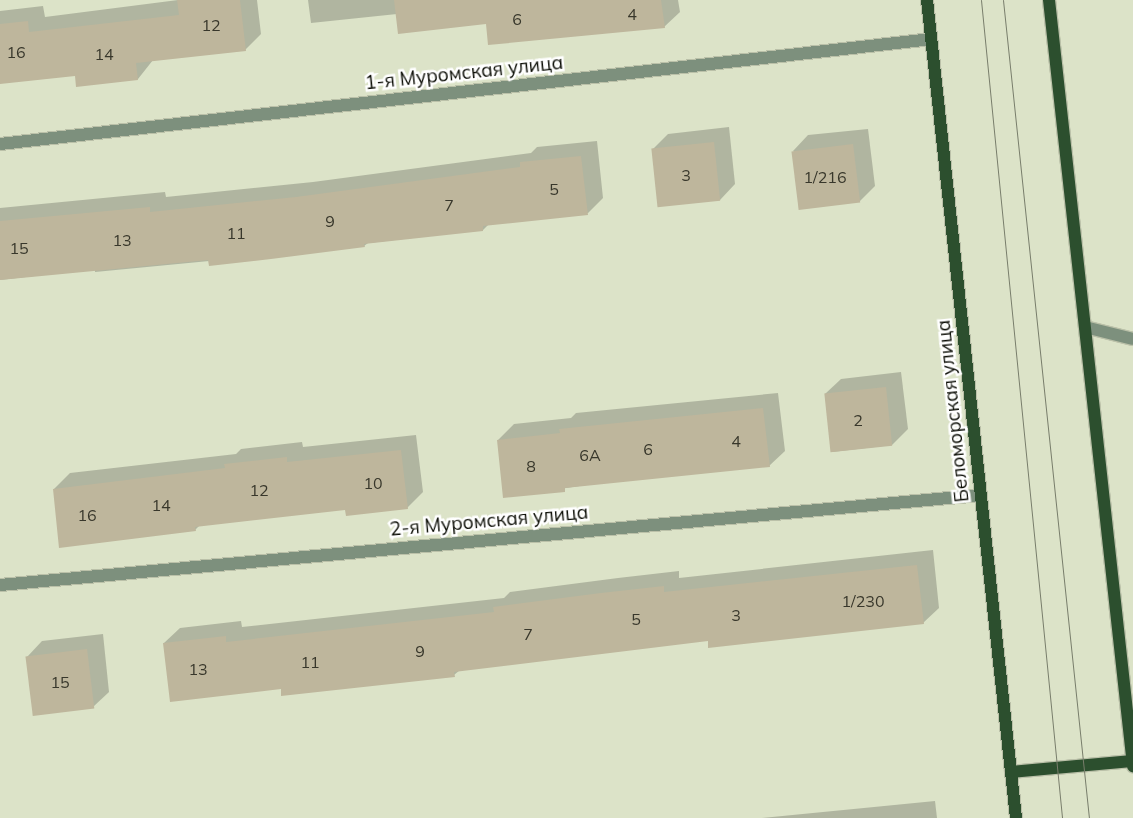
<!DOCTYPE html>
<html>
<head>
<meta charset="utf-8">
<style>
  body { margin:0 }
  #map { position:relative; width:1133px; height:818px; overflow:hidden; background:#dce3c8; font-family:Mulish,sans-serif }
  div>[style] { position:absolute }
  [style*='--x'] { left:calc(var(--x)*1px); top:calc(var(--y)*1px); width:calc(var(--w)*1px); rotate:calc(var(--a)*1deg) }
  .shadow>* { inset:0; background:#0003 }
  .building>* { inset:0; background:#beb69c; transform-origin:0 0 }
  .roads { filter:drop-shadow(1px 0 #bbc1a9) drop-shadow(-1px 0 #bbc1a9) drop-shadow(0 1px #bbc1a9) drop-shadow(0 -1px #bbc1a9) }
  .minor>* { height:12px; margin:-6px; padding:0 6px; transform-origin:6px; border-radius:6px; background:#7d907d }
  .major>* { height:12px; margin:-6px; padding:0 6px; transform-origin:6px; border-radius:6px; background:#2c4f2e }
  .tram>* { height:1px; margin:-0.5px; padding:0 0.5px; transform-origin:0.5px; border-radius:0.5px; background:#787d6b }
  span { translate:-50% -50%; white-space:nowrap; text-align:center; line-height:1.15; -webkit-text-stroke:5px #fff; paint-order:stroke }
  .number-label { font-size:16px; color:#38372b }
  .number-label span { -webkit-text-stroke-width:0 }
  .street-label { font-size:19px; color:#0b0d05 }
</style>
</head>
<body>
<div id="map">
  <div class="shadow">
    <div style="clip-path:polygon(178px 0,257px 0,261px 34px,245px 50px,153px 60px,138px 79px,76px 74px,0 83px,0 11px,43px 6px,45px 17px)"></div>
    <div style="clip-path:polygon(308px 0,678px 0,680px 12px,664px 27px,487px 23px,397px 14px,311px 23px)"></div>
    <div style="clip-path:polygon(729px 127px,735px 184px,720px 200px,659px 206px,653px 149px,668px 134px)"></div>
    <div style="clip-path:polygon(868px 129px,875px 186px,859px 202px,793px 151px,808px 135px)"></div>
    <div style="clip-path:polygon(597px 141px,603px 198px,588px 213px,489px 224px,483px 230px,368px 243px,364px 246px,95px 272px,95px 269px,0 280px,0 208px,165px 192px,166px 197px,313px 182px,531px 153px,537px 147px)"></div>
    <div style="clip-path:polygon(901px 372px,908px 429px,892px 445px,832px 452px,825px 394px,841px 379px)"></div>
    <div style="clip-path:polygon(778px 393px,785px 451px,769px 466px,607px 482px,504px 497px,498px 440px,514px 424px,571px 418px,576px 413px)"></div>
    <div style="clip-path:polygon(416px 435px,423px 492px,407px 508px,346px 509px,200px 525px,195px 530px,54px 489px,70px 473px,236px 454px,241px 449px,302px 442px,303px 447px)"></div>
    <div style="clip-path:polygon(933px 550px,939px 608px,923px 623px,709px 640px,460px 670px,454px 675px,282px 688px,164px 643px,180px 628px,241px 621px,242px 627px,504px 598px,510px 592px,618px 578px,679px 571px,679px 578px)"></div>
    <div style="clip-path:polygon(103px 634px,109px 692px,93px 707px,27px 657px,42px 641px)"></div>
    <div style="clip-path:polygon(935px 801px,937px 818px,762px 818px)"></div>
  </div>
  <div class="building">
    <div style="clip-path:polygon(177px 0,240px 0,246px 51px,136px 63px,138px 80px,76px 87px,75px 76px,0 84px,0 24px,28px 21px,29px 32px,179px 15px)"></div>
    <div style="clip-path:polygon(394px 0,661px 0,665px 28px,488px 45px,486px 24px,398px 34px)"></div>
    <div style="left:714px;top:142px;width:59px;height:63px;rotate:84deg"></div>
    <div style="left:853px;top:144px;width:59px;height:62px;rotate:83deg"></div>
    <div style="clip-path:polygon(581px 156px,588px 215px,483px 226px,483px 231px,364px 244px,365px 247px,271px 259px,209px 266px,208px 260px,0 280px,0 221px,150px 207px,150px 212px,296px 197px,520px 167px,520px 162px)"></div>
    <div style="left:886px;top:387px;width:59px;height:62px;rotate:84deg"></div>
    <div style="clip-path:polygon(763px 408px,770px 467px,565px 488px,565px 492px,503px 498px,497px 440px,560px 433px,559px 429px)"></div>
    <div style="clip-path:polygon(401px 450px,408px 509px,346px 516px,345px 510px,195px 527px,196px 531px,59px 548px,53px 489px,225px 468px,224px 464px,287px 457px,287px 462px)"></div>
    <div style="clip-path:polygon(917px 565px,924px 624px,708px 648px,708px 641px,454px 672px,455px 677px,281px 696px,281px 689px,170px 702px,163px 643px,226px 636px,226px 642px,494px 612px,493px 607px,601px 593px,664px 586px,664px 592px)"></div>
    <div style="left:87px;top:649px;width:60px;height:62px;rotate:83deg"></div>
  </div>
  <div class="roads">
    <div class="minor">
      <div style="--x:0;--y:144;--w:937;--a:-6.43"></div>
      <div style="--x:1085;--y:327;--w:49;--a:14"></div>
      <div style="--x:0;--y:585;--w:985;--a:-5.24"></div>
    </div>
    <div class="major">
      <div style="--x:927;--y:0;--w:823;--a:83.79"></div>
      <div style="--x:1049;--y:0;--w:771;--a:83.74"></div>
      <div style="--x:1011;--y:772;--w:121;--a:-5.2"></div>
    </div>
  </div>
  <div class="tram">
    <div style="--x:981;--y:0;--w:822;--a:84.34"></div>
    <div style="--x:1003;--y:0;--w:823;--a:84"></div>
  </div>
  <div class="number-label">
    <span style="left:632px;top:14px">4</span>
    <span style="left:517px;top:19px">6</span>
    <span style="left:211px;top:25px">12</span>
    <span style="left:16px;top:52px">16</span>
    <span style="left:104px;top:54px">14</span>
    <span style="left:686px;top:175px">3</span>
    <span style="left:825px;top:177px">1/216</span>
    <span style="left:554px;top:189px">5</span>
    <span style="left:449px;top:205px">7</span>
    <span style="left:330px;top:221px">9</span>
    <span style="left:236px;top:233px">11</span>
    <span style="left:122px;top:240px">13</span>
    <span style="left:19px;top:248px">15</span>
    <span style="left:858px;top:420px">2</span>
    <span style="left:736px;top:441px">4</span>
    <span style="left:648px;top:449px">6</span>
    <span style="left:590px;top:455px">6А</span>
    <span style="left:531px;top:466px">8</span>
    <span style="left:373px;top:483px">10</span>
    <span style="left:259px;top:490px">12</span>
    <span style="left:161px;top:505px">14</span>
    <span style="left:87px;top:515px">16</span>
    <span style="left:863px;top:601px">1/230</span>
    <span style="left:736px;top:615px">3</span>
    <span style="left:636px;top:619px">5</span>
    <span style="left:528px;top:634px">7</span>
    <span style="left:420px;top:651px">9</span>
    <span style="left:310px;top:662px">11</span>
    <span style="left:198px;top:669px">13</span>
    <span style="left:60px;top:682px">15</span>
  </div>
  <div class="street-label">
    <span style="left:464px;top:73px;rotate:-6deg">1-я Муромская улица</span>
    <span style="left:953px;top:411px;rotate:-96deg">Беломорская улица</span>
    <span style="left:489px;top:521px;rotate:-5deg">2-я Муромская улица</span>
  </div>
</div>
</body>
</html>
